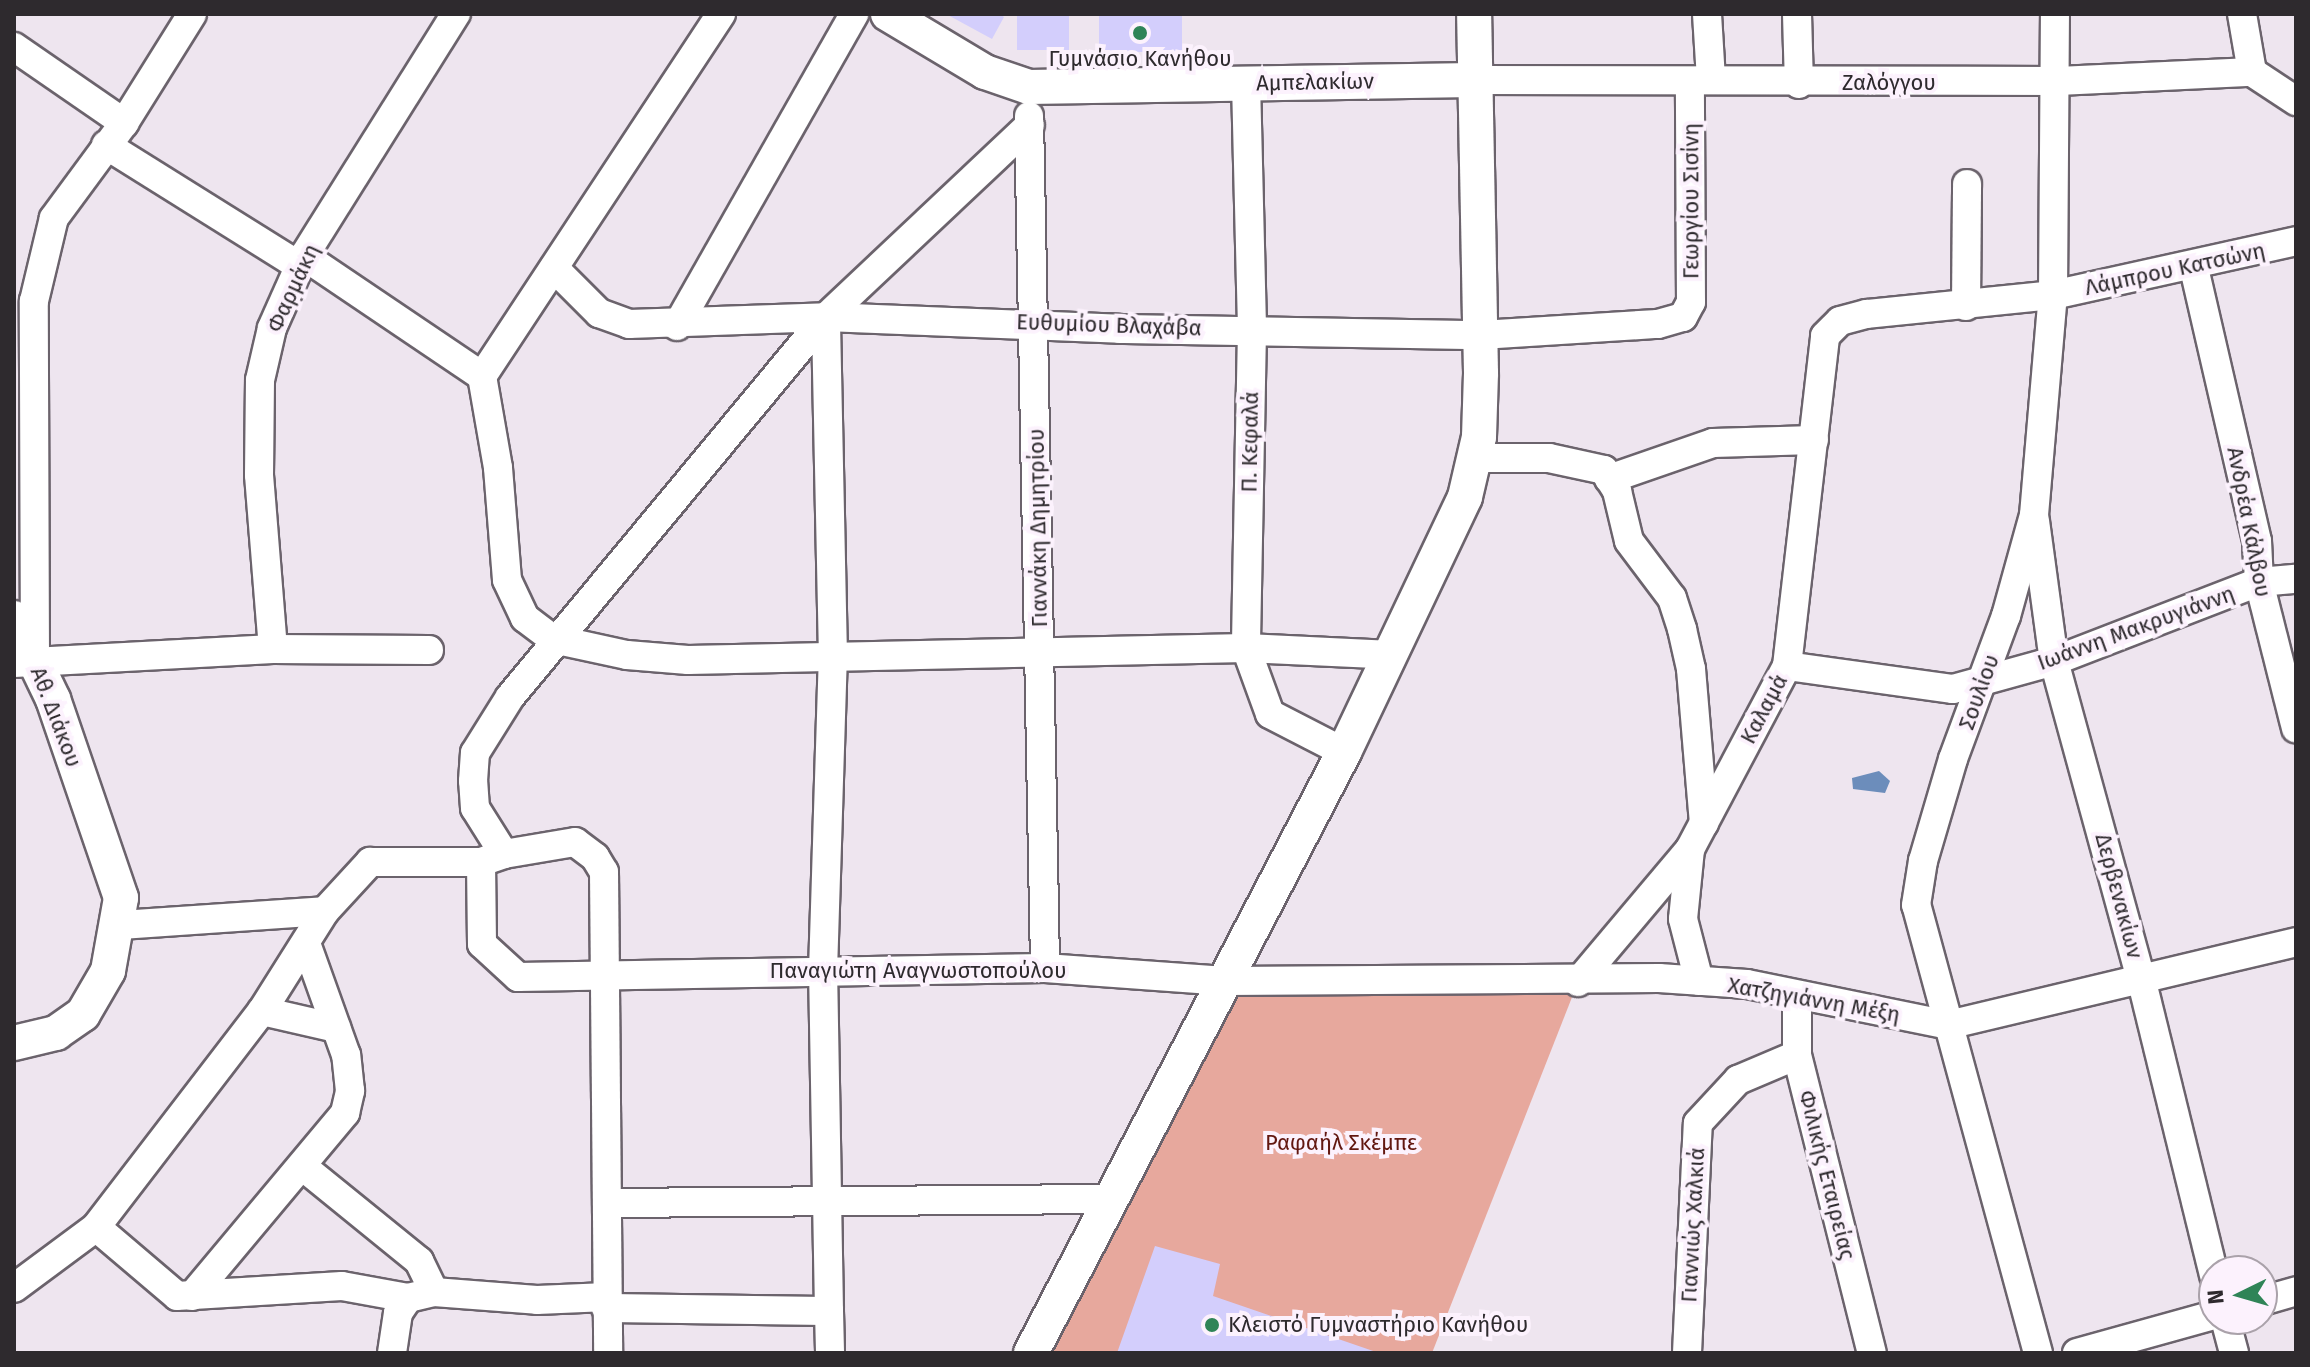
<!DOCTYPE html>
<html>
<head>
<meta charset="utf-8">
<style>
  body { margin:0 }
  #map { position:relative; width:2310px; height:1367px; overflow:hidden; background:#eee5ef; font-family:"Fira Sans",sans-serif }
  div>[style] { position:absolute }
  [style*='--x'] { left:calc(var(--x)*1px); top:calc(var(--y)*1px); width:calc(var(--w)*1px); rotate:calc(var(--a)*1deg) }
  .green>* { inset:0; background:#e7a89d }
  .water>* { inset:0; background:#6c8dbb }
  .building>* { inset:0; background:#d3cefc; transform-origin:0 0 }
  .roads { filter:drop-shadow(2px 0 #6b636c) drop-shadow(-2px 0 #6b636c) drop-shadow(0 2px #6b636c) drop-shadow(0 -2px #6b636c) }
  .minor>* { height:28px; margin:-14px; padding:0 14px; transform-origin:14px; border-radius:14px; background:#fff }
  .tertiary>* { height:34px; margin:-17px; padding:0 17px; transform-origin:17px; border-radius:17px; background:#fff }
  .dots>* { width:22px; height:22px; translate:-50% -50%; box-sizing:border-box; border:4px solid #fcf2fd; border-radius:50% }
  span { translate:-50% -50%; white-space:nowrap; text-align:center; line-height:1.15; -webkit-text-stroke:8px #fcf2fd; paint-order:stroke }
  .poi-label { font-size:22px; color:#2e2a2e }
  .left { translate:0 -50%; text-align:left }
  .street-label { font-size:22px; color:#2e2a2e }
  .park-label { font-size:22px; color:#621710 }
  .frame { position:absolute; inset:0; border:16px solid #2e2a2e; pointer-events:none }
  .north { position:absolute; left:2198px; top:1255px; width:80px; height:80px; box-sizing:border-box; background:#fcf2fd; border:2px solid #aaa2aa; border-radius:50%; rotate:265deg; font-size:22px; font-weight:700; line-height:32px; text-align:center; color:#2e2a2e }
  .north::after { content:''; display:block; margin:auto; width:28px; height:36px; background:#2f8457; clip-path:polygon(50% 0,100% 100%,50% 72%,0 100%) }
</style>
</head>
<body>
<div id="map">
  <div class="green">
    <div style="clip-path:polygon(1226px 981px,1578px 982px,1432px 1353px,1031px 1353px)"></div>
  </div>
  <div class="water">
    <div style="clip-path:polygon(1879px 771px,1890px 781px,1885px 793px,1853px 789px,1852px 778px)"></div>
  </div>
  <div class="building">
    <div style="clip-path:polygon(946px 14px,1000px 14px,1004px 17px,992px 39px)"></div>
    <div style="left:1017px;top:14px;width:52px;height:36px"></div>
    <div style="left:1099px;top:14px;width:83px;height:38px"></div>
    <div style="clip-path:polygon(1155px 1246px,1220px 1264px,1213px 1296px,1379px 1353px,1117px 1353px)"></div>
  </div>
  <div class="roads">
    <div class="minor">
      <div style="--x:721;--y:14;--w:434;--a:123.4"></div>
      <div style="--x:482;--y:376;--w:93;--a:80.1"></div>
      <div style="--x:498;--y:468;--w:112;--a:85.4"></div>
      <div style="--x:507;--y:580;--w:42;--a:64.7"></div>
      <div style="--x:525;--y:618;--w:35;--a:37"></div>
      <div style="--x:553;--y:639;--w:76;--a:12.2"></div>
      <div style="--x:627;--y:655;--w:61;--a:4.7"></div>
      <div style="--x:688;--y:660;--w:558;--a:-1.23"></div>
      <div style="--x:1246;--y:648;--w:146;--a:2.7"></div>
      <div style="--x:1707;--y:14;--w:66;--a:86.5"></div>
      <div style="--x:1797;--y:14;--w:70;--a:88.4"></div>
      <div style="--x:2242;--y:14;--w:59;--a:80.2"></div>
      <div style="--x:14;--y:47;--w:134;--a:34.6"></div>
      <div style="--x:1473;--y:80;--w:585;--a:0.1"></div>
      <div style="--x:2058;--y:81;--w:194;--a:-2.7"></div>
      <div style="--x:2252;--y:72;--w:53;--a:33.4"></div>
      <div style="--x:1246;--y:82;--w:248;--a:88.6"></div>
      <div style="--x:1252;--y:330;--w:318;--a:91.1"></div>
      <div style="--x:1246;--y:648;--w:70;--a:70"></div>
      <div style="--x:1270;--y:714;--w:83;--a:27.2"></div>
      <div style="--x:1029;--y:116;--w:852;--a:88.92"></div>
      <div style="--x:106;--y:145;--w:229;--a:32"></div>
      <div style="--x:304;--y:256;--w:215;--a:34"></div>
      <div style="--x:554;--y:268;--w:64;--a:45"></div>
      <div style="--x:599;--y:313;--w:32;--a:20"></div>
      <div style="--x:629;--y:324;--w:197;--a:-2"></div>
      <div style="--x:826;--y:317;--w:294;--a:2.3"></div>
      <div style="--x:1120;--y:329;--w:361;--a:1"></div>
      <div style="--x:1481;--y:335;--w:177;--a:-3.6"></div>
      <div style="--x:1658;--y:324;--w:26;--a:-16"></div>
      <div style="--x:1683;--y:317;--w:17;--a:-62"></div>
      <div style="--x:1691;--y:302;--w:220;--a:-90.3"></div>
      <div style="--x:2194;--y:268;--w:280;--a:77"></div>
      <div style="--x:2257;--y:541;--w:41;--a:87.2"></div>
      <div style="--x:2259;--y:582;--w:151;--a:75.8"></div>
      <div style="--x:1966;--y:306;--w:122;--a:-89.5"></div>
      <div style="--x:677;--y:326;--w:359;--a:-60.4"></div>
      <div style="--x:1474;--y:458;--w:75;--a:0"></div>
      <div style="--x:1549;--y:458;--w:56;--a:12.3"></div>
      <div style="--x:1604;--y:470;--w:25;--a:58"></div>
      <div style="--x:1617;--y:491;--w:51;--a:76.5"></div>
      <div style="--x:1629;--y:541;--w:71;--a:53"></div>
      <div style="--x:1672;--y:598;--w:33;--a:72"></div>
      <div style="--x:1682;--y:629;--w:41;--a:77.3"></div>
      <div style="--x:1691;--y:669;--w:155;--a:85.2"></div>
      <div style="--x:1609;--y:479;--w:110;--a:-19.1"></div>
      <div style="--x:1713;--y:443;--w:101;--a:-1.7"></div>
      <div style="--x:2035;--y:521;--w:141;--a:82.3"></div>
      <div style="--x:2054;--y:661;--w:333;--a:74.7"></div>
      <div style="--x:2142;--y:982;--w:302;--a:76.2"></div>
      <div style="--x:273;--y:649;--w:175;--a:-94.6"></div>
      <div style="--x:259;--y:475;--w:95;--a:-89.4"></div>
      <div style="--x:260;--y:380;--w:53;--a:-77"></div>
      <div style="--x:272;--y:328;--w:79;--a:-66"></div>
      <div style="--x:304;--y:256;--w:286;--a:-57.9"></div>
      <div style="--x:35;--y:660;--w:359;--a:-90.2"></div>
      <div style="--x:34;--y:301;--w:85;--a:-76.5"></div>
      <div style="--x:54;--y:218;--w:118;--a:-53.6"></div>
      <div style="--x:124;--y:123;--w:128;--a:-58"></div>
      <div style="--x:14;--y:663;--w:259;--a:-3.1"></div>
      <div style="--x:273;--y:649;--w:156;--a:0.4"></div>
      <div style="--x:1787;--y:666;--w:168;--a:7.9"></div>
      <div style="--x:1953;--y:689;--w:105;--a:-15.5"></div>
      <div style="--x:2054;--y:661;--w:220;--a:-21.1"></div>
      <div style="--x:2259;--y:582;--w:37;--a:-5"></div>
      <div style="--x:1690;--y:849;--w:70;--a:95.7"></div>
      <div style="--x:1683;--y:919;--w:64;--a:75.5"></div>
      <div style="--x:504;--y:854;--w:72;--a:-9.6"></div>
      <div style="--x:575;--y:842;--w:25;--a:37"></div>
      <div style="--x:595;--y:857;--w:17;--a:59"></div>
      <div style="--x:604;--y:872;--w:481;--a:89.5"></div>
      <div style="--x:481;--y:862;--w:82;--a:89.3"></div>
      <div style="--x:482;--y:944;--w:49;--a:42.5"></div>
      <div style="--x:518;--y:977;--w:527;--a:-0.98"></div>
      <div style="--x:1045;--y:968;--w:181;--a:4.1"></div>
      <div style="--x:1226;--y:981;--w:433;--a:-0.4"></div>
      <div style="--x:1659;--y:978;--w:88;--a:3.9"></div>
      <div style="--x:1747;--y:984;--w:205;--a:11.5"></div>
      <div style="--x:1948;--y:1025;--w:358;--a:-13.4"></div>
      <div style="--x:120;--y:925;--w:205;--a:-3.9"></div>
      <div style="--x:1578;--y:982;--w:174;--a:-49.9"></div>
      <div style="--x:1690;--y:849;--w:207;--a:-62.1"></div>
      <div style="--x:1787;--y:666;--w:332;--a:-83.4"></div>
      <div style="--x:1825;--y:336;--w:21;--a:-45"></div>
      <div style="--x:1840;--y:321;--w:28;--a:-15"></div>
      <div style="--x:1867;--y:314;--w:187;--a:-5.8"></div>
      <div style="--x:2053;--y:295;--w:249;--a:-12.5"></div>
      <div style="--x:1797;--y:996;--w:59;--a:90"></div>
      <div style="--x:1797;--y:1055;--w:307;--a:75.9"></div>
      <div style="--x:262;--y:1011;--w:76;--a:12.9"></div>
      <div style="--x:302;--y:1166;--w:151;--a:39.1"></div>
      <div style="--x:419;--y:1261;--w:34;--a:64"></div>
      <div style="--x:607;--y:1203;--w:500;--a:-0.46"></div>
      <div style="--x:96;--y:1227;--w:106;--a:40.4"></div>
      <div style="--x:177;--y:1296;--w:165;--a:-3.5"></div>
      <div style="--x:342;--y:1286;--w:67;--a:10.3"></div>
      <div style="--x:14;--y:1288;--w:102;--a:-36.6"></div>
      <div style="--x:96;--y:1227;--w:272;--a:-52.5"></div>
      <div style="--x:262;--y:1011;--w:118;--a:-57.8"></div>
      <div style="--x:325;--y:911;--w:67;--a:-47.4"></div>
      <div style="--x:370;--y:862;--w:111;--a:0"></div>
      <div style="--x:481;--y:862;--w:24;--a:-19"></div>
      <div style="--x:504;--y:854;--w:54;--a:-122.2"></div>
      <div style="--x:475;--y:808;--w:27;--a:-94"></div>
      <div style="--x:473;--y:781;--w:28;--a:-86"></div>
      <div style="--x:475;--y:753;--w:66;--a:-58"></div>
      <div style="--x:510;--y:697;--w:494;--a:-50.3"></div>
      <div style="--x:826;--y:317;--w:280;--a:-43.3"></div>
      <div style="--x:192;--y:1296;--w:239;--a:-50.1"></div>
      <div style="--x:345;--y:1113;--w:23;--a:-77"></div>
      <div style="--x:350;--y:1091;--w:36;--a:-96"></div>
      <div style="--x:346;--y:1055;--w:116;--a:-109.7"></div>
      <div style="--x:2262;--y:1301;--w:35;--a:-16"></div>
      <div style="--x:606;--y:1308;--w:223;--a:0.8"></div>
      <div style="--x:829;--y:1311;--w:340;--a:-91"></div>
      <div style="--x:823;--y:971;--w:314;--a:-88.2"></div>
      <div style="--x:833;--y:657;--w:340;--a:-91.2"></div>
      <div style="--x:829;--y:1311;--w:42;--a:88.6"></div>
      <div style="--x:2225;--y:1319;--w:35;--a:75"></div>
      <div style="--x:392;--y:1353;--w:40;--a:-81.5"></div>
      <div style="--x:398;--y:1313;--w:18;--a:-56"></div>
      <div style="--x:408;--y:1298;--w:27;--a:-13"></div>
      <div style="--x:434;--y:1292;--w:103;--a:4.4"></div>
      <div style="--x:537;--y:1300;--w:70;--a:-2.5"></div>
      <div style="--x:1687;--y:1353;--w:230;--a:-87.3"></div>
      <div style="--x:1698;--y:1123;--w:59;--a:-47.1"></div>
      <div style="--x:1738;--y:1080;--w:64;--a:-23"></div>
      <div style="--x:2038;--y:1353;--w:464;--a:-105.2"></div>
      <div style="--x:1916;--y:905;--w:45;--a:-81"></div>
      <div style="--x:1923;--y:861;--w:106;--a:-73.6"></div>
      <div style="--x:1953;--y:759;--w:153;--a:-69.7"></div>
      <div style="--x:2006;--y:616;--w:105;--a:-74.5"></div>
      <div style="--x:2034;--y:515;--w:221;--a:-85.1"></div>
      <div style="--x:2053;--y:295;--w:281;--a:-89.6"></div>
      <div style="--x:2077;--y:1353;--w:142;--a:-15.5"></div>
    </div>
    <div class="tertiary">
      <div style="--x:888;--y:14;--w:113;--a:30.9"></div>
      <div style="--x:985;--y:72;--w:46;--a:18.8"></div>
      <div style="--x:1029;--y:87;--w:444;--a:-0.9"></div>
      <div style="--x:14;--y:618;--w:90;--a:64.3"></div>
      <div style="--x:53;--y:699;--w:210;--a:71.1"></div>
      <div style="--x:121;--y:898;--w:74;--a:100.1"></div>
      <div style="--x:108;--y:971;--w:50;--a:120.2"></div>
      <div style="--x:83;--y:1014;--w:33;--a:145"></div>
      <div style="--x:56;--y:1033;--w:43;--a:166.6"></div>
      <div style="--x:1031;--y:1353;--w:678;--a:-62.49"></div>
      <div style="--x:1344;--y:752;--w:282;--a:-64.6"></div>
      <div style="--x:1465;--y:497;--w:62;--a:-76.9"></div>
      <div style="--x:1479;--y:437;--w:64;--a:-88.2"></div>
      <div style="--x:1481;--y:373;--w:359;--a:-91.1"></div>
    </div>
  </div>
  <div class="dots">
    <div style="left:1140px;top:33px;background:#2f8457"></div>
    <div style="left:1212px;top:1325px;background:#2f8457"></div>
  </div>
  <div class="poi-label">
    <span style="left:1140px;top:59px">Γυμνάσιο Κανήθου</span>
    <span class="left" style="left:1228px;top:1325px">Κλειστό Γυμναστήριο Κανήθου</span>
  </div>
  <div class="street-label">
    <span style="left:1315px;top:82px;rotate:-1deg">Αμπελακίων</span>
    <span style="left:1889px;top:83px">Ζαλόγγου</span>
    <span style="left:1691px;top:201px;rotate:-90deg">Γεωργίου Σισίνη</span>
    <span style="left:2175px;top:269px;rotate:-12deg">Λάμπρου Κατσώνη</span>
    <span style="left:293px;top:288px;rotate:-65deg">Φαρμάκη</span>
    <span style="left:1109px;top:325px;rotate:2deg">Ευθυμίου Βλαχάβα</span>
    <span style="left:1250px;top:442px;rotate:-89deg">Π. Κεφαλά</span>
    <span style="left:2249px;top:522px;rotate:79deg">Ανδρέα Κάλβου</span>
    <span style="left:1038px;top:528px;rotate:-91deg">Γιαννάκη Δημητρίου</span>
    <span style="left:2136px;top:628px;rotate:-20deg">Ιωάννη Μακρυγιάννη</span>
    <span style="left:1979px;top:692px;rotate:-70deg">Σουλίου</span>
    <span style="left:1764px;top:709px;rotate:-62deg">Καλαμά</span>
    <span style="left:56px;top:717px;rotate:69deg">Αθ. Διάκου</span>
    <span style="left:2119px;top:896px;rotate:75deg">Δερβενακίων</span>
    <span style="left:918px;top:971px">Παναγιώτη Αναγνωστοπούλου</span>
    <span style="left:1814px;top:1000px;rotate:10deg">Χατζηγιάννη Μέξη</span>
    <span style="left:1827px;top:1175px;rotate:76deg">Φιλικής Εταιρείας</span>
    <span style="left:1693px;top:1225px;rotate:-87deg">Γιαννιώς Χαλκιά</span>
  </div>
  <div class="park-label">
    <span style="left:1341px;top:1143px">Ραφαήλ Σκέμπε</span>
  </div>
  <div class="frame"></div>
  <div class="north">N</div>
</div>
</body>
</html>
